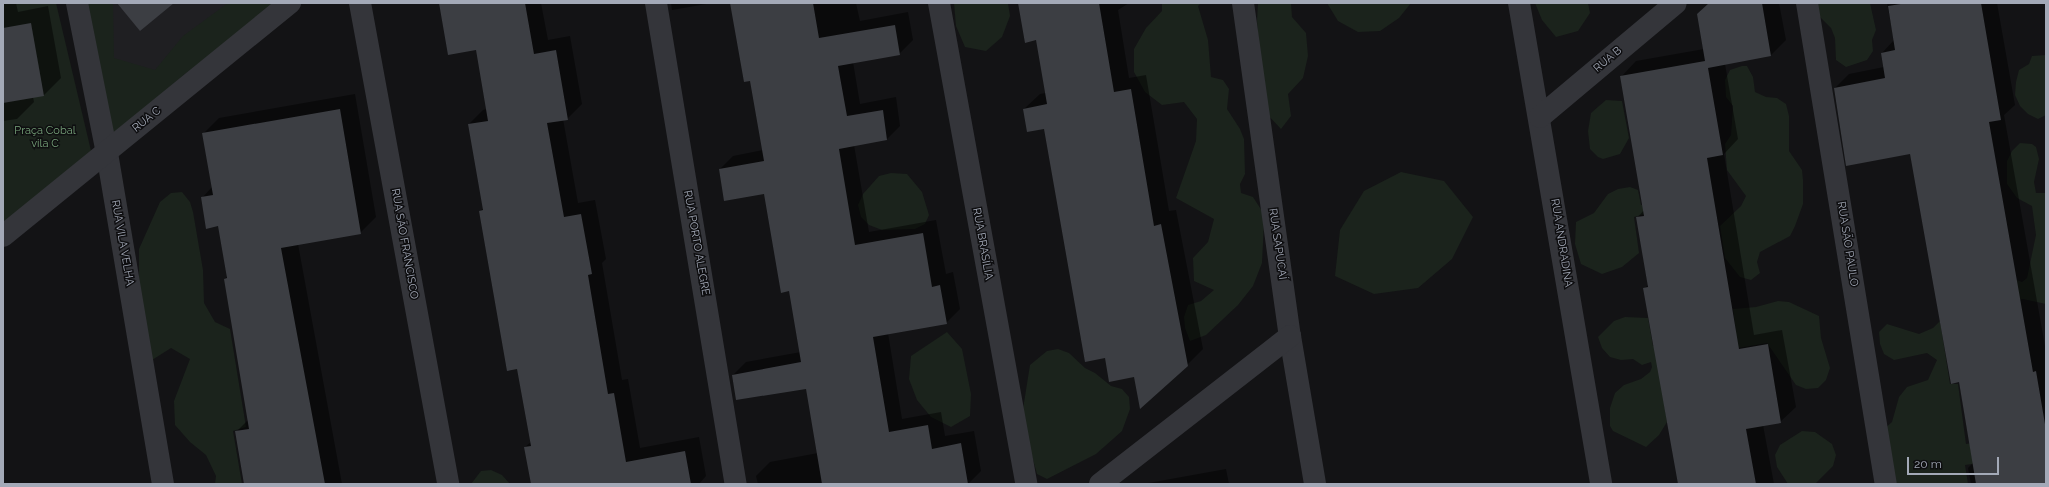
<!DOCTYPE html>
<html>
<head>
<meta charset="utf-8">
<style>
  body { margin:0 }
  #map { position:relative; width:2049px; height:487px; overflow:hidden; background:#131315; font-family:Raleway,sans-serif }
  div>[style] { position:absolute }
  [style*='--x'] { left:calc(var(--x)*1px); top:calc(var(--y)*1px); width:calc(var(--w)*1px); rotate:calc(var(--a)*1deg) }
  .built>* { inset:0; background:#1f1f22 }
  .green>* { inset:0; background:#1b231c }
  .shadow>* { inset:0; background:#0007 }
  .building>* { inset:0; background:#3c3e43 }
  .minor>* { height:22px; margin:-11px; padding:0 11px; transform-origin:11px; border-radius:11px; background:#34353a }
  .tertiary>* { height:22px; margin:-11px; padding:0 11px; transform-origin:11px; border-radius:11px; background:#34353a }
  span { translate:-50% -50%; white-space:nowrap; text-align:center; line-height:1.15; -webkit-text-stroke:3px #0e0e10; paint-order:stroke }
  .street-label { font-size:11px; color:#a3a9b7 }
  .park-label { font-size:11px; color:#78a47b }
  .frame { position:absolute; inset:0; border:4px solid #a3a9b7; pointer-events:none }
  .scale { position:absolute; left:1907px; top:457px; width:92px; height:18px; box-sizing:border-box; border:2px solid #a3a9b7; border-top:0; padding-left:5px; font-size:12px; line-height:14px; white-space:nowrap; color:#a3a9b7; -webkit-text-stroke:3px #0e0e10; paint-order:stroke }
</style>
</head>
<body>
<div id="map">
  <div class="built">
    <div style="clip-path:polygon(93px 3px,273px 3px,119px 130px)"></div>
  </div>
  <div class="green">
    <div style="clip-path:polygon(3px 3px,56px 3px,92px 155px,3px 226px)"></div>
    <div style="clip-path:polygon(83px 3px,113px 3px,114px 58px,155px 70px,183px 36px,228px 3px,279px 3px,260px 20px,186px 73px,114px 135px)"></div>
    <div style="clip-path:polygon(954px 3px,1008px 3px,1010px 16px,1002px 37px,986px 51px,965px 47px,956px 26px)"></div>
    <div style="clip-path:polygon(1162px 3px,1201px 3px,1198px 6px,1208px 40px,1211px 77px,1223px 80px,1229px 89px,1227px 109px,1240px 129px,1244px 139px,1245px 174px,1240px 184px,1241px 193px,1253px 197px,1262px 211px,1264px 222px,1262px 263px,1253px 286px,1238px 305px,1206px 335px,1190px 341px,1185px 328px,1184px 317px,1188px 305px,1201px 301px,1214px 290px,1194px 281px,1193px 258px,1208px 242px,1214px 219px,1176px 198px,1196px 141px,1197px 119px,1184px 102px,1162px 105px,1145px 92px,1134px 72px,1134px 49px,1146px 28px,1162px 11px)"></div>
    <div style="clip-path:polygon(1258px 3px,1291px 3px,1292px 17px,1306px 33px,1308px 56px,1303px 78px,1288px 94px,1291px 116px,1281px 129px,1264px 111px,1257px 21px)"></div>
    <div style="clip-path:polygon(1327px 3px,1411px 3px,1399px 18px,1380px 31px,1358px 32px,1338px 21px)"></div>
    <div style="clip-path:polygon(1535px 3px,1588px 3px,1590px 13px,1578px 31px,1556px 37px,1542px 20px)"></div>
    <div style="clip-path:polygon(1811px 3px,1870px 3px,1876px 30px,1872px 40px,1873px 51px,1867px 60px,1846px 67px,1836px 60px,1835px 38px,1831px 28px,1815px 12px)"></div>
    <div style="clip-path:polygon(2046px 55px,2046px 115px,2038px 119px,2028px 114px,2020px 106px,2015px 95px,2016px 82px,2019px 70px,2029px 64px,2032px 56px)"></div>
    <div style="clip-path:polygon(1742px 66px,1747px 66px,1753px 77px,1755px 92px,1766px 97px,1777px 98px,1786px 104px,1789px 116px,1789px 151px,1802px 170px,1803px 180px,1803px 204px,1795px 226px,1790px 236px,1760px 252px,1757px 262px,1760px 273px,1751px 280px,1740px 277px,1725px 258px,1720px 226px,1741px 206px,1746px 196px,1727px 170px,1725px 144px,1731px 135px,1733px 106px,1726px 97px,1725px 80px,1730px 70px)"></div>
    <div style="clip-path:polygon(1606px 100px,1622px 101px,1629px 138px,1620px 154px,1603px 159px,1598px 157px,1590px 149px,1588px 131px,1591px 113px)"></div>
    <div style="clip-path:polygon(2020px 143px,2032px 144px,2036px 147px,2039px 159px,2034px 182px,2036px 193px,2046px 193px,2046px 304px,2023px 299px,2012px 301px,2009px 277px,2022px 282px,2027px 278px,2036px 235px,2032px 206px,2017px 198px,2007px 184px,2007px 161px,2012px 151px)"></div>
    <div style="clip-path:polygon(1401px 172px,1444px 181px,1473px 217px,1452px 259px,1418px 288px,1374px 294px,1335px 276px,1340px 230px,1364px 191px)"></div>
    <div style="clip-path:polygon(891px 173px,907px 174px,922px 192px,929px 215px,925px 224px,915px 229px,882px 230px,869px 225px,861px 217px,858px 205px,863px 194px,879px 176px)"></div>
    <div style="clip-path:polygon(1630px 187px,1638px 190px,1641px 205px,1645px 205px,1645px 214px,1634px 217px,1639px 253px,1622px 267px,1602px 274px,1581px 264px,1575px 244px,1576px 222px,1594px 213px,1608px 194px,1618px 189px)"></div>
    <div style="clip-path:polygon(182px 192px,190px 202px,193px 212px,203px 270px,204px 303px,215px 322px,230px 329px,246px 427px,233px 431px,242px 484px,215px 484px,216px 476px,206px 455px,190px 442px,175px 425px,174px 401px,190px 359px,171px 348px,152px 360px,139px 286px,139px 249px,160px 202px,171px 193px)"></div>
    <div style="clip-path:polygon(1778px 301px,1789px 302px,1819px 316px,1821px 338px,1830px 368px,1826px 380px,1818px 388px,1806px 389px,1796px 385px,1767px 343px,1658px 362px,1667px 422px,1659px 435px,1646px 447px,1613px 431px,1610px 426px,1610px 408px,1615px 393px,1624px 385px,1641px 379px,1650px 372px,1652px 367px,1651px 362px,1642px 365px,1633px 359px,1621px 360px,1610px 357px,1602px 348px,1598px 337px,1614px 321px,1625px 317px,1648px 318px,1653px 346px,1736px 332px,1733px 309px,1756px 307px)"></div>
    <div style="clip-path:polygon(1940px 321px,1950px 384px,1958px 384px,1966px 444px,2003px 438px,2006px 459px,1965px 465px,1968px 484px,1890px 484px,1883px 430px,1892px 422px,1899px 397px,1907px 387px,1928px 380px,1937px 360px,1927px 353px,1894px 360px,1884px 354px,1880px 344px,1879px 332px,1887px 324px,1919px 334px,1933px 328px)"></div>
    <div style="clip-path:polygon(947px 332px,962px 349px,971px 394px,970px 416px,951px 427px,931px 417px,917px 400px,909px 379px,911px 356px)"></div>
    <div style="clip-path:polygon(1058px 349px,1069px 353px,1085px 368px,1095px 373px,1111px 386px,1122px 389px,1129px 397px,1130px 409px,1122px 431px,1113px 439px,1096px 454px,1047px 479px,1037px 474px,1025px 431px,1023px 409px,1030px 365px,1047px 351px)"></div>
    <div style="clip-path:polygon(1802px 431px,1815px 432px,1832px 444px,1836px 455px,1833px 466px,1815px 484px,1788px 484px,1777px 467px,1775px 455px,1780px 445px)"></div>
    <div style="clip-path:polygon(491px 470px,502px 475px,510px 484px,471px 484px,481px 471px)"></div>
  </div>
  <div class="shadow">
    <div style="clip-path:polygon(3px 3px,16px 3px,18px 12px,48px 6px,61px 78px,44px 95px,33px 97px,34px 102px,17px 119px,3px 121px)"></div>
    <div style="clip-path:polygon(440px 3px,541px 3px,548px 40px,570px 36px,582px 104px,567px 119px,563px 119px,578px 203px,595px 200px,606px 259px,602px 263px,622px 380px,628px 379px,640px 448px,699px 437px,706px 476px,699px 484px,532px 484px,525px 447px,531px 442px,518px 368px,480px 211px,484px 208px,469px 124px,483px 110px,487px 109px,477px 49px)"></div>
    <div style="clip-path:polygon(671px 3px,712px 3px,672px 10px)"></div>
    <div style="clip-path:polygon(731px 3px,856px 3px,860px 21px,908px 12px,913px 40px,899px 54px,853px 62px,860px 104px,896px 97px,900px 126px,887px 139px,854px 145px,869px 232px,936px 220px,946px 274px,953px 272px,960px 309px,946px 323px,888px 333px,902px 419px,941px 412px,945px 436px,974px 431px,981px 471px,968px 484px,758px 484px,756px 476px,770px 462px,818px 453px,807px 387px,733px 375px,746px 362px,801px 352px,790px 290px,765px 193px,720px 169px,733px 156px,763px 150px,751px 80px)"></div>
    <div style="clip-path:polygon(1019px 3px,1129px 3px,1118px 10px,1129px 78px,1146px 75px,1169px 211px,1176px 210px,1203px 349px,1187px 365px,1135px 376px,1106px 357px,1045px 128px,1024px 109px,1040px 94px,1046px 93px,1037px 39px)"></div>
    <div style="clip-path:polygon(1710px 3px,1779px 3px,1786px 40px,1771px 55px,1725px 64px,1738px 139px,1724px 154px,1754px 335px,1782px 330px,1796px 407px,1780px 422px,1763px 425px,1774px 484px,1679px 484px,1644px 289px,1648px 285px,1637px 218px,1644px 210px,1621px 77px,1636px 61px,1704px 49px)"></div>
    <div style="clip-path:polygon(1887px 3px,1997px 3px,2015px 105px,2004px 115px,2046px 352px,2046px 484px,1971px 484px,1968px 468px,1973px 463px,1959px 381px,1910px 153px,1835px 88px,1849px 74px,1884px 67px,1882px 53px,1894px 40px)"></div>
    <div style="clip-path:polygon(355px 94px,376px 217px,360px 233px,298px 244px,342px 484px,245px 484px,236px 432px,249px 419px,225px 279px,227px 276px,219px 225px,202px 198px,212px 187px,203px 134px,219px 118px)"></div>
    <div style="clip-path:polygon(1226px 469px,1229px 484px,1143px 484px)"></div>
  </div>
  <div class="building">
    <div style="clip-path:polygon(117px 3px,174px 3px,140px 31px)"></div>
    <div style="clip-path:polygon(439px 3px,525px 3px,534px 54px,556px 50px,568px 120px,547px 123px,564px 217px,581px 214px,592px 274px,588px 275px,608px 394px,614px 393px,626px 462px,685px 451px,691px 484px,531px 484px,524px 447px,531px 446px,517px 369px,507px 371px,479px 211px,483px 210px,468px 124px,488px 121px,476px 50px,448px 55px)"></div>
    <div style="clip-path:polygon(730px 3px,813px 3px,819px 38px,895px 25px,900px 55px,838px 66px,847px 116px,883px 110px,887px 140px,839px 149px,855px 245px,923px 233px,932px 287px,940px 285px,947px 324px,873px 337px,889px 432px,928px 425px,932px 449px,961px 443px,968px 484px,822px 484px,806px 389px,736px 400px,732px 375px,801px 362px,789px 291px,781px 293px,764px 194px,724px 201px,719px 169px,764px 161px,750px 81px,744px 82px)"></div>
    <div style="clip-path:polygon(1018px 3px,1099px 3px,1114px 92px,1131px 89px,1154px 226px,1161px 224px,1188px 366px,1140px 409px,1134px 377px,1109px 382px,1105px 358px,1085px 362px,1044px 129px,1027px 132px,1023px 109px,1047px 104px,1036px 40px,1025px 43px)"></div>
    <div style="clip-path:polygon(1709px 3px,1762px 3px,1771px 56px,1708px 68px,1723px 155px,1707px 158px,1739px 349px,1768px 344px,1781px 423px,1746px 429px,1756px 484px,1678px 484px,1643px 288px,1648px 287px,1636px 217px,1644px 216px,1620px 76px,1705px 61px,1697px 14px)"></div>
    <div style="clip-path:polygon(1907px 3px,1981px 3px,2001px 120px,1989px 122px,2033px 372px,2036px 371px,2046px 430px,2046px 484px,1976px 484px,1959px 382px,1951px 384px,1910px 154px,1846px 166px,1834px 88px,1885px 78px,1881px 53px,1895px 50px,1888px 6px)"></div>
    <div style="clip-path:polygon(31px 23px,44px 96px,3px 103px,3px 28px)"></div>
    <div style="clip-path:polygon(340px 109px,361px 234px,281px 248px,325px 484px,244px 484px,235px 431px,249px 429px,224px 279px,227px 278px,218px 226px,206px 229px,201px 197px,213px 195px,202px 133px)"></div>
  </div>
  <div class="minor">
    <div style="--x:77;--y:3;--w:153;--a:78.7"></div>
    <div style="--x:107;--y:153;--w:336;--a:80.4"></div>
    <div style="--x:360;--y:3;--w:489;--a:79.6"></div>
    <div style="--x:656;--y:3;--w:488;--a:80.6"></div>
    <div style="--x:939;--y:3;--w:489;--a:79.7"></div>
    <div style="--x:1243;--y:3;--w:336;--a:82"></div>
    <div style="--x:1290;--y:336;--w:150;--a:80.4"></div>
    <div style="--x:1519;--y:3;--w:488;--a:80.3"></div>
    <div style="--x:1807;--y:3;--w:487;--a:80.7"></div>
    <div style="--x:1540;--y:117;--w:177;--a:-40"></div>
    <div style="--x:1100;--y:484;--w:241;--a:-37.9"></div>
  </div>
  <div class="tertiary">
    <div style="--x:3;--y:236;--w:370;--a:-39.1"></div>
  </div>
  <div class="street-label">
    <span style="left:1608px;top:60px;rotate:-40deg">RUA B</span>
    <span style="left:147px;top:120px;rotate:-39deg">RUA C</span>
    <span style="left:122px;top:243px;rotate:80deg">RUA VILA VELHA</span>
    <span style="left:696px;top:243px;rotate:80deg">RUA PORTO ALEGRE</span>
    <span style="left:1561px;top:243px;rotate:81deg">RUA ANDRADINA</span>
    <span style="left:404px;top:244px;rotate:80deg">RUA SÃO FRANCISCO</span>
    <span style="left:982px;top:244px;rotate:80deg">RUA BRASÍLIA</span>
    <span style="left:1277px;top:244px;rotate:82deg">RUA SAPUCAÍ</span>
    <span style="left:1847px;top:244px;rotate:81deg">RUA SÃO PAULO</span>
  </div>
  <div class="park-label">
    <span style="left:45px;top:138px">Praça Cobal<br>vila C</span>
  </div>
  <div class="frame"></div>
  <div class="scale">20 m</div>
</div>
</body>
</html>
